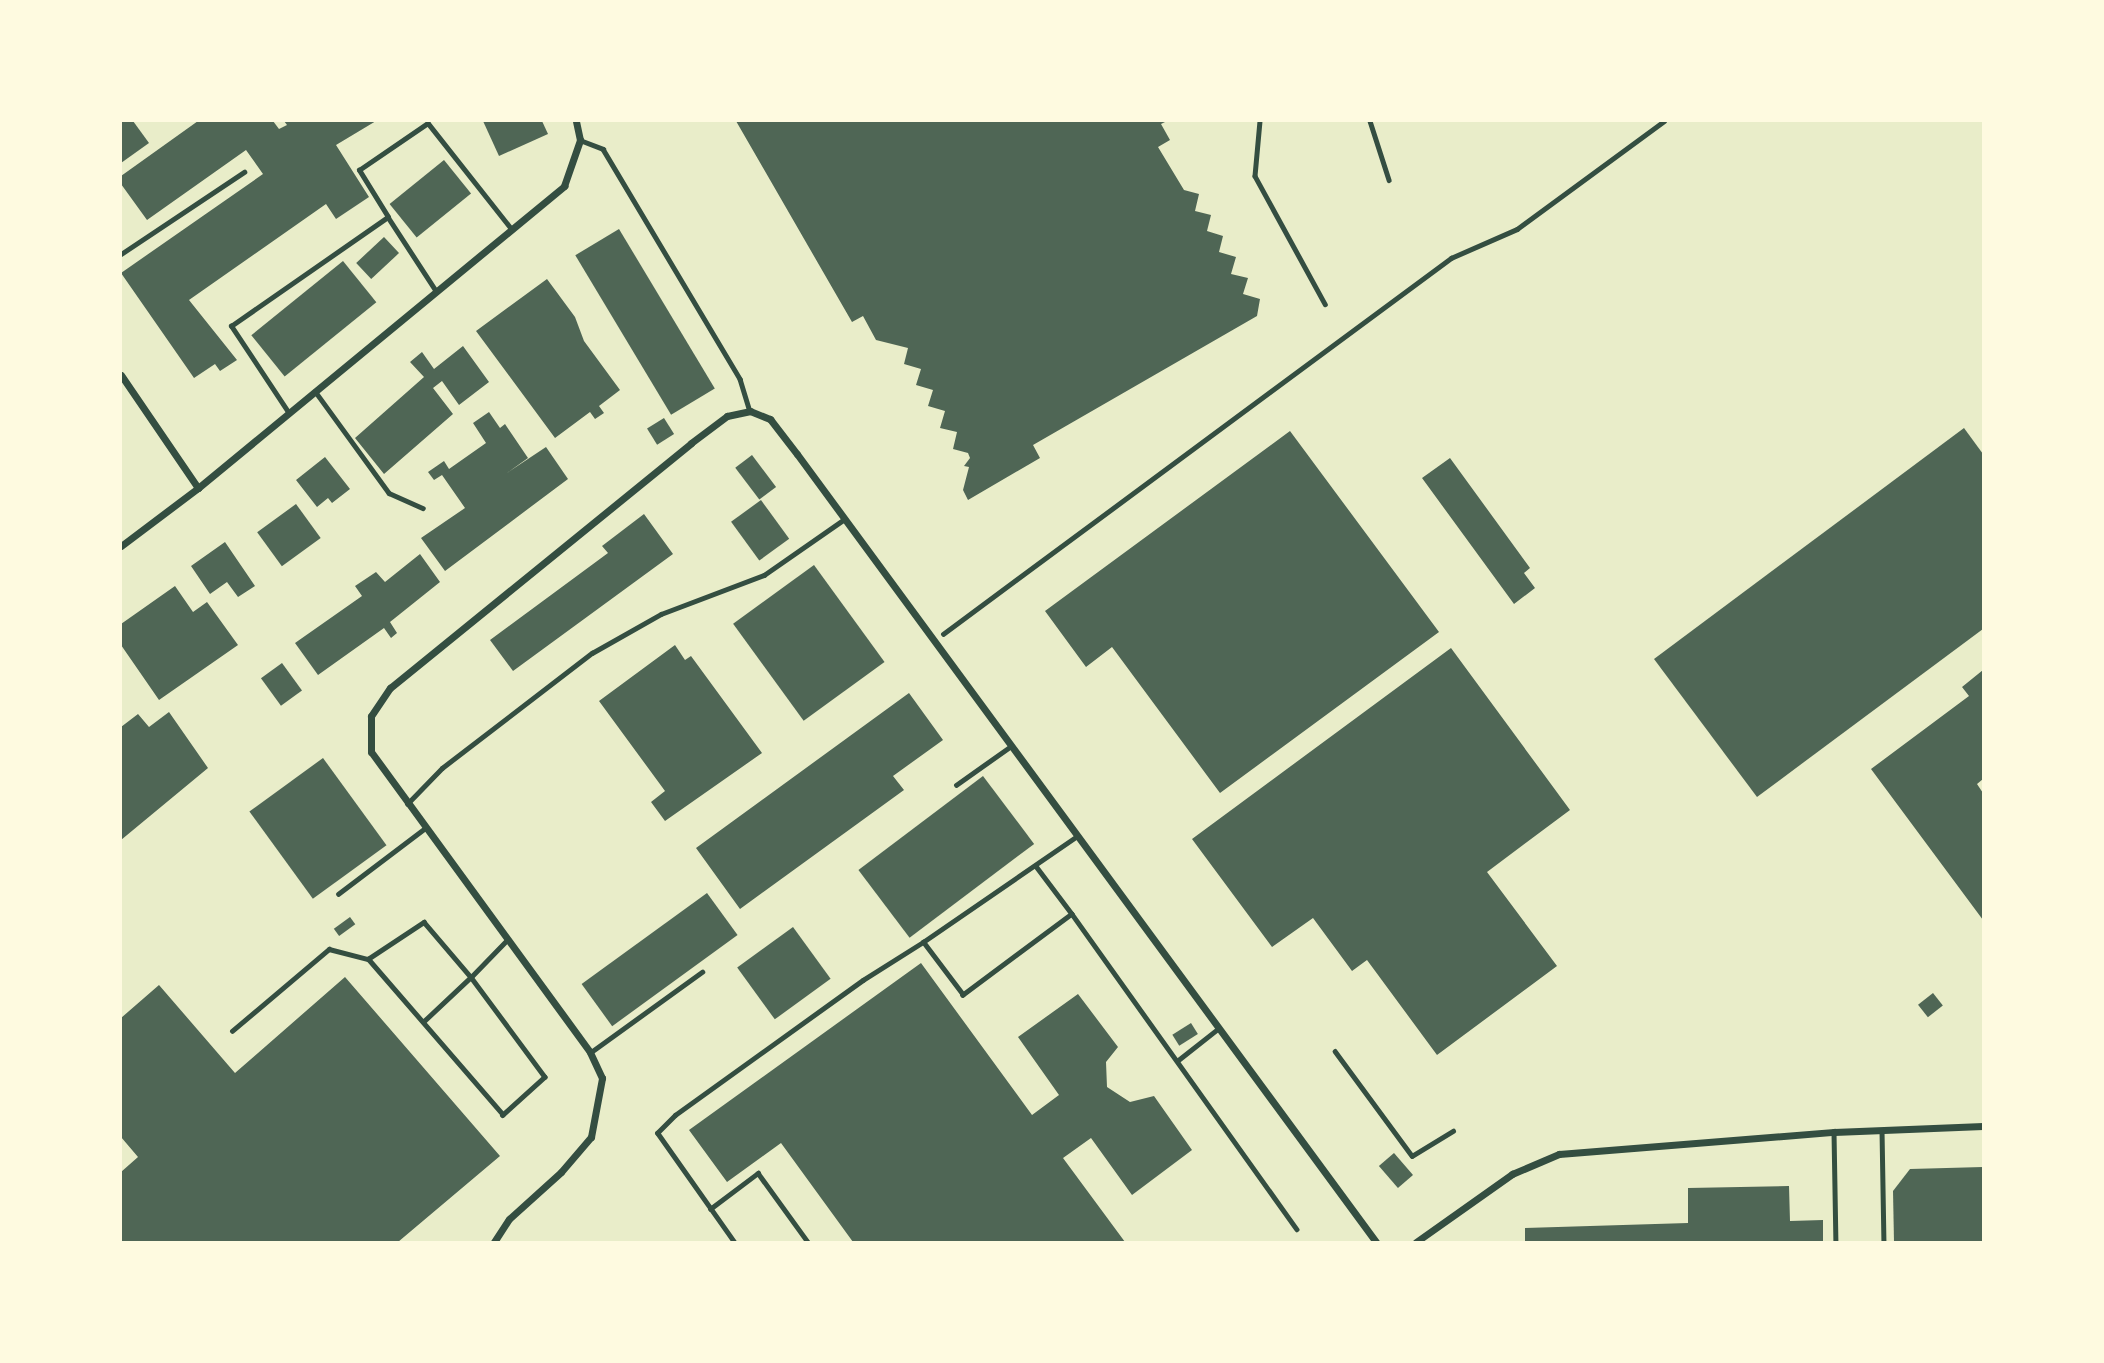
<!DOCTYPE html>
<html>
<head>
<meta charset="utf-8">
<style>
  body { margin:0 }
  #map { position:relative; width:2104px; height:1363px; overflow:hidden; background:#e9edc9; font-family:"IBM Plex Sans",sans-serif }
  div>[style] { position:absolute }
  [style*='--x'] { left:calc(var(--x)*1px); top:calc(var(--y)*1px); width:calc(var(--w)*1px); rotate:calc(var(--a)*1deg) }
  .building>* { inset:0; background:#4f6655; transform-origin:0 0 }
  .path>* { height:4.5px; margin:-2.25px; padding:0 2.25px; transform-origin:2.25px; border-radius:2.25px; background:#344e41 }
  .service>* { height:4.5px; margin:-2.25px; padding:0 2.25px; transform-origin:2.25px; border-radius:2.25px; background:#344e41 }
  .minor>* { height:7px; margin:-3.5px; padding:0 3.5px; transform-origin:3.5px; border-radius:3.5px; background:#344e41 }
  span { translate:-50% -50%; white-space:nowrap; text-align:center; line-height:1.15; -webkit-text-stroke:5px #fefae0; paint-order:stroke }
  .frame { position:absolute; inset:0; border:122px solid #fefae0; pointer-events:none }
</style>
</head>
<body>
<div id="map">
  <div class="building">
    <div style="clip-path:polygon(121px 121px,133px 121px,149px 143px,121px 163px)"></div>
    <div style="clip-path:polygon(198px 121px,273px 121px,279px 129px,287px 125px,284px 121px,376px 121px,336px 145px,369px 197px,336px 219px,326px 204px,189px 300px,237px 360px,220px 371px,215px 364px,194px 378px,121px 273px,263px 174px,246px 150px,147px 220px,121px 184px,121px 176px)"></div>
    <div style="clip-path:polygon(483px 121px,542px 121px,548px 134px,499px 156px)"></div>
    <div style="clip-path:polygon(736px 121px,1167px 121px,1161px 124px,1170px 140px,1158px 147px,1184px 190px,1199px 194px,1195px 211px,1211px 215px,1207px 231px,1223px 236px,1219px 252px,1236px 257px,1231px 274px,1248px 278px,1243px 294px,1260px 299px,1257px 316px,1033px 445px,1040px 458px,968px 500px,963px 490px,969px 467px,964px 466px,970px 458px,968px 453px,953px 449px,957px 432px,940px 428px,945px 411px,928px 406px,933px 390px,916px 385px,921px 369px,904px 364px,908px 348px,876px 340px,863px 316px,852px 322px)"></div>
    <div style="left:444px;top:160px;width:43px;height:70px;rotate:51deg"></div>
    <div style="left:619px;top:229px;width:186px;height:51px;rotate:59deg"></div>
    <div style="left:384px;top:237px;width:22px;height:38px;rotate:47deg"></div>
    <div style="left:343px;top:261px;width:53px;height:118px;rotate:51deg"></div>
    <div style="clip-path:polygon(547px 279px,575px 317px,584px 341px,620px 390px,599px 406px,604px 413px,595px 419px,590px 412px,555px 438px,476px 331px)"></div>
    <div style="clip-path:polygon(463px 346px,489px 382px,459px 405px,442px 381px,433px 388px,453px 414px,384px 474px,355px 438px,424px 377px,410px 362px,422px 352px,434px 369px)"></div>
    <div style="clip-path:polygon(489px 412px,500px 428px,505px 424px,528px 458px,507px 473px,546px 447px,568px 479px,445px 571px,421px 538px,465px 508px,442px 475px,434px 480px,428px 472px,444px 461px,449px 469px,486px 443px,473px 423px)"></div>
    <div style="left:664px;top:418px;width:19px;height:20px;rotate:58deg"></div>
    <div style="clip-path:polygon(1964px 428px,1983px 454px,1983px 629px,1757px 797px,1654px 659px)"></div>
    <div style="clip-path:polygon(1290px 431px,1439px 632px,1220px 793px,1112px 647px,1086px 667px,1045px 611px)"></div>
    <div style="left:752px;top:455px;width:40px;height:21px;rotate:53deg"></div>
    <div style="clip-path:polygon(325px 457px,350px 489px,332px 503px,328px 498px,317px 507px,296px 480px)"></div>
    <div style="clip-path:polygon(1450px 458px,1530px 568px,1524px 573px,1535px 588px,1514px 604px,1422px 478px)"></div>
    <div style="left:761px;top:500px;width:48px;height:37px;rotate:54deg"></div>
    <div style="left:296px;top:504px;width:42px;height:48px;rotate:54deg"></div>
    <div style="clip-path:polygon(644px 514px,673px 554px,513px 671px,490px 640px,608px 553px,602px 546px)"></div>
    <div style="clip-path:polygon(225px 542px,255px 586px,238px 597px,227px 582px,210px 594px,191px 566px)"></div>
    <div style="clip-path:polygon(420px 554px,440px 582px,390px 622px,397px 633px,391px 638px,384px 628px,318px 675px,295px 643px,362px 596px,355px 586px,376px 572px,385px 582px)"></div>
    <div style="left:814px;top:565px;width:120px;height:100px;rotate:54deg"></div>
    <div style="clip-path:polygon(175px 586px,193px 612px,207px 602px,238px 645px,159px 700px,121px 645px,121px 624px)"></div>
    <div style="clip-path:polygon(675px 645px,685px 660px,691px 656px,762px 753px,665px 821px,651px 802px,665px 791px,599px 701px)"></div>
    <div style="clip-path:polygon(1451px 648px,1570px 810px,1487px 872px,1557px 966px,1437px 1055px,1367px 960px,1352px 971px,1313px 918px,1272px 947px,1192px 839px)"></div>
    <div style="left:282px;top:663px;width:34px;height:26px;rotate:54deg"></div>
    <div style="clip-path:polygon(1983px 670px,1983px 779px,1977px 784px,1983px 793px,1983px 920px,1871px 769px,1969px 696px,1962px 687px)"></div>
    <div style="clip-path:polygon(909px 693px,943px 740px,893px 776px,904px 790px,740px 909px,696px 848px)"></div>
    <div style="clip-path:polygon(169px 712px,208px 768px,121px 840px,121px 727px,138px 714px,149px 727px)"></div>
    <div style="left:323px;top:758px;width:108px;height:91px;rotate:54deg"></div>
    <div style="left:983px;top:776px;width:85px;height:156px;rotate:53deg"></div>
    <div style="left:707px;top:893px;width:52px;height:155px;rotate:54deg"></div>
    <div style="left:350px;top:917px;width:9px;height:20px;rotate:54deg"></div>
    <div style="left:793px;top:927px;width:64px;height:69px;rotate:54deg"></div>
    <div style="clip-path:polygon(921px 963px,1032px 1115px,1059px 1095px,1018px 1037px,1078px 994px,1118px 1047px,1106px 1062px,1107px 1087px,1130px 1102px,1154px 1096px,1192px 1150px,1132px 1195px,1091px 1138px,1063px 1158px,1125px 1242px,853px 1242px,781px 1143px,727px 1182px,689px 1130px)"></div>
    <div style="clip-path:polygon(345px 977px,500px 1156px,398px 1242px,121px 1242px,121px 1172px,138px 1157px,121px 1137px,121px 1018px,159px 985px,235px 1073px)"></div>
    <div style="left:1933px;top:993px;width:16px;height:19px;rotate:52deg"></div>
    <div style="left:1191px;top:1023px;width:13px;height:22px;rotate:58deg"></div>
    <div style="left:1394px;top:1153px;width:29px;height:20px;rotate:49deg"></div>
    <div style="clip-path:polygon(1983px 1167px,1983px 1242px,1894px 1242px,1893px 1191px,1910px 1169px)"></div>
    <div style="clip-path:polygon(1789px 1186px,1790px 1221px,1823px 1220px,1823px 1242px,1525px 1242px,1525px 1228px,1688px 1223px,1688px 1188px)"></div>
  </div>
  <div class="path">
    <div style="--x:943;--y:634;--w:632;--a:-36.51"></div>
    <div style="--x:1451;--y:258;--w:72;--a:-23.7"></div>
    <div style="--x:1517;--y:229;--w:182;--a:-36.3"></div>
  </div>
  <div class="service">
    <div style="--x:1260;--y:121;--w:55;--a:95.2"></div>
    <div style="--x:1255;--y:176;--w:146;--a:61.3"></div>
    <div style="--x:1370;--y:121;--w:62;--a:72.1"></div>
    <div style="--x:580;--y:140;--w:25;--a:21"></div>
    <div style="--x:603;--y:149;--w:268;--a:59.2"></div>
    <div style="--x:740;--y:379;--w:34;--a:73"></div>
    <div style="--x:388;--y:217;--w:55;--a:-121.7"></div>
    <div style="--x:359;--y:170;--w:83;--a:-34.3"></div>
    <div style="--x:428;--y:123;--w:134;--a:51.7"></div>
    <div style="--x:121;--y:254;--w:148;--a:-33.7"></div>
    <div style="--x:315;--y:391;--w:126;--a:54"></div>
    <div style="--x:389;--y:493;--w:37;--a:24"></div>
    <div style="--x:288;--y:412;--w:103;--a:-123.5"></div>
    <div style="--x:231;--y:326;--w:191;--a:-34.8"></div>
    <div style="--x:388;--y:217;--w:86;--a:56.9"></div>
    <div style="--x:956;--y:785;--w:67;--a:-35.3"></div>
    <div style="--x:407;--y:804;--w:50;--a:-45.8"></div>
    <div style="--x:442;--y:768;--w:189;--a:-37.5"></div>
    <div style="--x:592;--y:653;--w:79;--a:-29.5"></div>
    <div style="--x:661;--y:614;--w:110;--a:-20.7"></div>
    <div style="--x:764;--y:575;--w:96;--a:-34.8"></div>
    <div style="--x:1036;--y:866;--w:60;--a:53.1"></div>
    <div style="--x:1072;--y:914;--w:136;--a:143.4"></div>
    <div style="--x:963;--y:995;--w:66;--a:-127"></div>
    <div style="--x:923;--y:942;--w:187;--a:-34.5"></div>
    <div style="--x:338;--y:894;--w:108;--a:-37.1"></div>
    <div style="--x:1072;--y:914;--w:387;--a:54.5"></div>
    <div style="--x:423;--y:1022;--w:66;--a:-43.2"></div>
    <div style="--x:471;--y:977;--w:124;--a:53.5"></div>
    <div style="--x:545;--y:1077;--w:57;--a:137.9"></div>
    <div style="--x:503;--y:1115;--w:206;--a:-130.9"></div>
    <div style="--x:368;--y:959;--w:67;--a:-33.5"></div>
    <div style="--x:424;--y:922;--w:72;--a:49.5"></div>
    <div style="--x:471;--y:977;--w:50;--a:-45.8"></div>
    <div style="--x:232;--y:1031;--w:127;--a:-40.2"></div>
    <div style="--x:329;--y:949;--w:40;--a:14.4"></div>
    <div style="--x:1335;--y:1051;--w:130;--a:53.7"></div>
    <div style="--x:1412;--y:1156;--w:48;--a:-31.4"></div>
    <div style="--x:591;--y:1052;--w:137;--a:-35.8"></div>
    <div style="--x:1177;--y:1061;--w:53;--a:-38.2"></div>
    <div style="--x:1882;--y:1130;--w:112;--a:89"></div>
    <div style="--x:1834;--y:1132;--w:110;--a:89"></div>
    <div style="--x:710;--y:1209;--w:60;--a:-36.9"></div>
    <div style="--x:758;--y:1173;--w:85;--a:54.1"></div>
    <div style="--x:734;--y:1242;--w:133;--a:-125.2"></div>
    <div style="--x:657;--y:1133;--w:25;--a:-45"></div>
    <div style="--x:675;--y:1115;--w:231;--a:-35.7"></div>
    <div style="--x:863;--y:980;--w:71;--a:-32.3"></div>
  </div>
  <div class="minor">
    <div style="--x:121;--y:375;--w:137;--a:55.7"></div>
    <div style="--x:121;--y:546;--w:96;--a:-37"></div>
    <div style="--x:198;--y:488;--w:475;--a:-39.5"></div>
    <div style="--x:564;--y:186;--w:49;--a:-70.8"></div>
    <div style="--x:580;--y:140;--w:19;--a:-102"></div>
    <div style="--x:494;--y:1242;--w:27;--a:-57"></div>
    <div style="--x:509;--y:1219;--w:70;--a:-42.1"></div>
    <div style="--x:561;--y:1172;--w:46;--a:-49.4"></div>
    <div style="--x:591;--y:1137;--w:60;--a:-79.4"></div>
    <div style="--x:602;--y:1078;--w:29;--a:-115"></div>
    <div style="--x:590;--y:1052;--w:371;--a:-126.1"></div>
    <div style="--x:371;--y:752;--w:36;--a:-90"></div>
    <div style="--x:371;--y:716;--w:34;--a:-56"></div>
    <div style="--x:390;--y:688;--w:388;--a:-39.1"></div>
    <div style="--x:691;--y:443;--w:45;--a:-36.9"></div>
    <div style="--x:727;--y:416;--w:24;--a:-12"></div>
    <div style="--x:750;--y:411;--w:22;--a:22"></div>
    <div style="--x:770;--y:419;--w:44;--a:52.4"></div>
    <div style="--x:797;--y:454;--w:978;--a:53.69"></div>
    <div style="--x:1416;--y:1242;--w:118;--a:-35.3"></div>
    <div style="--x:1512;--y:1174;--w:51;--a:-23.1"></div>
    <div style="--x:1559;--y:1154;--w:276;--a:-4.6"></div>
    <div style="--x:1834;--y:1132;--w:149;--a:-2.3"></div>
  </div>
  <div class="frame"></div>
</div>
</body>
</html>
